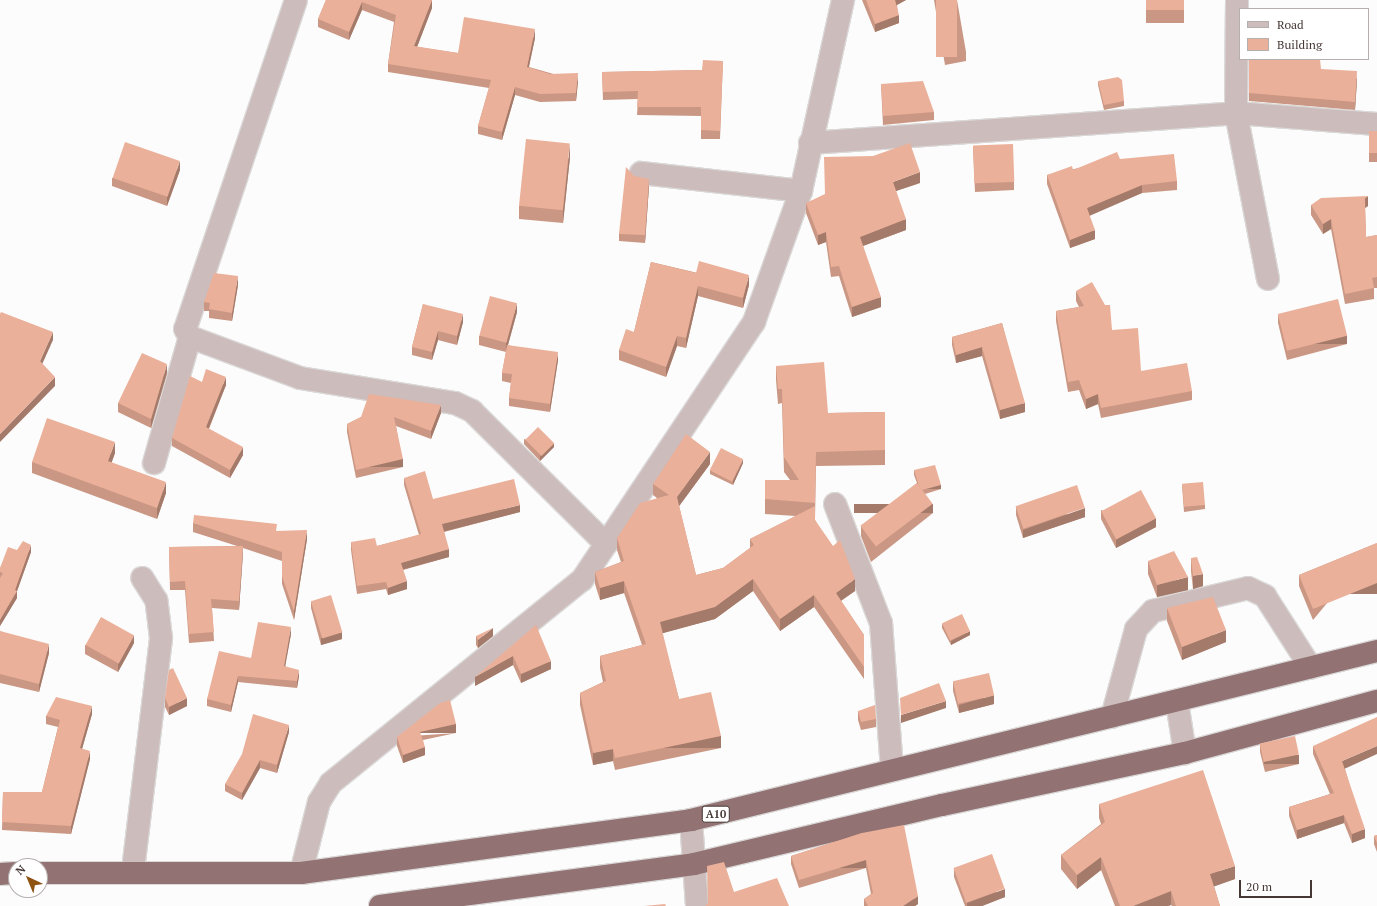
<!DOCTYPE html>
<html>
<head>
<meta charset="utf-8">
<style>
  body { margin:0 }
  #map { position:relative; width:1377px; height:906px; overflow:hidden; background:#fcfcfc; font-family:"PT Serif",serif }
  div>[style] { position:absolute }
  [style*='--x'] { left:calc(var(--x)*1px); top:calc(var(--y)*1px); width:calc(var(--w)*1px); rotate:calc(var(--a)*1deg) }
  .roads { filter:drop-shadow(1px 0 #dbd9d8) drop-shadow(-1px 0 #dbd9d8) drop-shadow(0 1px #dbd9d8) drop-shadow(0 -1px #dbd9d8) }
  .minor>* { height:22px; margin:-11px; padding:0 11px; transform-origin:11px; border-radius:11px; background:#ccbcbc }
  .highway>* { height:22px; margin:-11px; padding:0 11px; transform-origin:11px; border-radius:11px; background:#927273 }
  .wall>* { inset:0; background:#ca9784; transform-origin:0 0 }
  .shaded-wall>* { inset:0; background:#a47b6b; transform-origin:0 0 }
  .building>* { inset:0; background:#ebb099; transform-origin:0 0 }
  span { translate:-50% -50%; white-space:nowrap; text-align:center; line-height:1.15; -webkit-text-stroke:3px #fff; paint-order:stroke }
  .shield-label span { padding:1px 3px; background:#fff; border:1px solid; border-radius:3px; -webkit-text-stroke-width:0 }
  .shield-label { font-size:11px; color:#453834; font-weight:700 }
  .legend { position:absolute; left:1239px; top:8px; width:130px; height:52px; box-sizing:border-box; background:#fff; border:1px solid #b5afae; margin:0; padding:5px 7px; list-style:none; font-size:12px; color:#453834 }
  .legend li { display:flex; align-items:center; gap:8px; height:20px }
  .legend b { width:20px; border:1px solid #b5afae }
  .north { position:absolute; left:8px; top:858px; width:40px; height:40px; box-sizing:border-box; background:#fff; border:1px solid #b5afae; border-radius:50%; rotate:316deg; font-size:11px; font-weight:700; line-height:16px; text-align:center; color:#453834 }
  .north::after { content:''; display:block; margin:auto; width:14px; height:18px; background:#8e5211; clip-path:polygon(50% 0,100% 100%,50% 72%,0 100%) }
  .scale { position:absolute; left:1239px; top:880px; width:73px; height:18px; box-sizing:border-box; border:2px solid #453834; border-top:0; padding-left:5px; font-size:12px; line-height:14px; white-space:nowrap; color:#453834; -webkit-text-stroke:3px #fff; paint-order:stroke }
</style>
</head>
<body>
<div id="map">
  <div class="roads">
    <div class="minor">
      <div style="--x:296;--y:0;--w:347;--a:108.6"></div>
      <div style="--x:185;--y:329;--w:9;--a:58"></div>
      <div style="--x:190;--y:337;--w:117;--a:20.4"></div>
      <div style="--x:300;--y:378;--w:157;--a:9.2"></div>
      <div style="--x:455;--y:403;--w:19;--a:25"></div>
      <div style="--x:472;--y:411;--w:189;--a:44.8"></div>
      <div style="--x:1237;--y:0;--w:113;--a:90.5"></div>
      <div style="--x:1236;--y:113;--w:169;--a:79.1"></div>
      <div style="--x:810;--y:143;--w:427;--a:-4"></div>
      <div style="--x:1236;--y:113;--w:141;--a:4.5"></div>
      <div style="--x:641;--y:173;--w:161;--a:6.4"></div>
      <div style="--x:154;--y:463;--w:131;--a:-74.1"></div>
      <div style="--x:835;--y:504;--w:128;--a:68.9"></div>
      <div style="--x:881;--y:623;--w:145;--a:85.7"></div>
      <div style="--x:1177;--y:702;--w:52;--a:81.1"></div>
      <div style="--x:1112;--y:717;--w:91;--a:-74.7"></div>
      <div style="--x:1136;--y:629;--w:25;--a:-47"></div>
      <div style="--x:1153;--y:611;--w:98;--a:-13.6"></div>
      <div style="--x:1248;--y:588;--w:19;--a:25"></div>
      <div style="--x:1265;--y:596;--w:85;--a:57.4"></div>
      <div style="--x:691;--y:820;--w:86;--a:86"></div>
      <div style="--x:133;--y:870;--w:234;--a:-83.1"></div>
      <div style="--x:161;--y:638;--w:38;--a:-97"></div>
      <div style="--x:156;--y:600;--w:26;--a:-122"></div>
      <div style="--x:301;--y:873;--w:73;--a:-75.8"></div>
      <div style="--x:319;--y:802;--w:22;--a:-58"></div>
      <div style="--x:331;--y:783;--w:323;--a:-39"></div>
      <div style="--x:582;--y:580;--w:310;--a:-56.3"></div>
      <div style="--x:754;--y:322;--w:139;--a:-70.3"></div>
      <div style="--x:801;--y:191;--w:196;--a:-77.6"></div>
    </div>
    <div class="highway">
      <div style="--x:40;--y:873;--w:261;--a:0"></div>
      <div style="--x:301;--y:873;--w:394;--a:-7.7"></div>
      <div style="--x:691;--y:820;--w:707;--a:-13.84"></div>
      <div style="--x:0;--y:874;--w:16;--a:-4"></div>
      <div style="--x:380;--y:906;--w:317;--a:-7.6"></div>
      <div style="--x:694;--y:864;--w:255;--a:-13.4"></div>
      <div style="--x:942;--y:805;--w:249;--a:-12.1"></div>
      <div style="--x:1185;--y:753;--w:199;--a:-15.2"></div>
    </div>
  </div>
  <div class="wall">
    <div style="clip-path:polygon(326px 0,432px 0,432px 8px,417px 47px,458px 53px,535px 38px,529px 67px,578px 81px,576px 101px,540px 102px,515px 95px,502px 140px,478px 134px,478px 126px,489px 88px,388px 72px,388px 64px,394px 22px,362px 10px,349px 40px,318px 27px,318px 19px)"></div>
    <div style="clip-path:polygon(862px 0,906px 0,897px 5px,899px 23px,875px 32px)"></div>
    <div style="clip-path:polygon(934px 0,957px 0,966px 52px,966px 61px,945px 65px)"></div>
    <div style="left:1146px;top:0;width:38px;height:23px"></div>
    <div style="clip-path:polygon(723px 61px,720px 139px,701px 139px,701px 116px,637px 115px,638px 99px,603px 100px,602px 72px,702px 70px)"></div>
    <div style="clip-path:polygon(1321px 69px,1357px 79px,1355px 110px,1249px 101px,1249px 93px)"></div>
    <div style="clip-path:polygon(1098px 81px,1124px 101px,1124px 106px,1104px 110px,1098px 85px)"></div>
    <div style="clip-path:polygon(881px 84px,934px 112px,934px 120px,883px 125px)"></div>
    <div style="left:1369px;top:131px;width:8px;height:31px"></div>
    <div style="clip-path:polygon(973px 146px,1014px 182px,1014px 190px,975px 192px)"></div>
    <div style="clip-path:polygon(570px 157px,563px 223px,519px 219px,519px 206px)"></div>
    <div style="clip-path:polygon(1120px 159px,1177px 181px,1177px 190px,1142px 193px,1089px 215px,1095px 239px,1070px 248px,1047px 184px,1047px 175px)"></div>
    <div style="clip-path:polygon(180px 170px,167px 206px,112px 186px,112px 178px)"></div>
    <div style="clip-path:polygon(634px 176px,649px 186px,645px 243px,619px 241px,619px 234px)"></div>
    <div style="clip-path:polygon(920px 183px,896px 191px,906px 230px,863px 246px,881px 307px,852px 317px,839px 276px,831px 277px,826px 242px,818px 245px,806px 213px,806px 203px)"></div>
    <div style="clip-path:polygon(1311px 205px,1368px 206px,1365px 208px,1366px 237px,1377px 235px,1377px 288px,1374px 288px,1374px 299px,1345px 304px,1331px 229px,1323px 234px,1311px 215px)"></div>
    <div style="clip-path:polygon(651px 262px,749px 285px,743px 308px,698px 296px,686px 348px,677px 346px,666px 377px,619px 360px,619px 350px,634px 332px)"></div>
    <div style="clip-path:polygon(238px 285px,232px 321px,209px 318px,209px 311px,204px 311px,204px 302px)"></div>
    <div style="clip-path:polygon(1076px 291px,1112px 330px,1141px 371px,1192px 391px,1192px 400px,1101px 418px,1098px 404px,1086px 409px,1079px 390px,1068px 392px,1056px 321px,1056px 311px,1079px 307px,1076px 301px)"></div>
    <div style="clip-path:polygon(423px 304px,463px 322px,457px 345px,438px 340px,432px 360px,412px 355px,412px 347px)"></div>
    <div style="clip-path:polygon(517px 312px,508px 345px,558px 360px,550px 412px,509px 406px,509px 398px,511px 383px,502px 381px,502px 373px,506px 352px,479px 345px,479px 336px)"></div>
    <div style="clip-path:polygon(1278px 315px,1347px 344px,1287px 360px,1278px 323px)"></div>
    <div style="clip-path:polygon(1002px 323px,1025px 412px,1000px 419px,982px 356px,956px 363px,952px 345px,952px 337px)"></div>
    <div style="clip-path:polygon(776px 366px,828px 413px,885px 412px,885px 465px,816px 466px,815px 520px,855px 591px,841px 601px,864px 635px,864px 679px,814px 607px,780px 631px,753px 591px,715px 619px,662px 633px,679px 699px,721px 748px,615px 770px,613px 761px,593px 765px,580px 705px,580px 693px,603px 682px,600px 668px,600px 656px,642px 645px,624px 593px,600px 600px,595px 584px,595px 572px,621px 562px,617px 550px,617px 538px,657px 498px,653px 495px,653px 484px,710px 464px,679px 506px,696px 575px,723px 568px,750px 548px,750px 539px,796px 516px,765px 514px,765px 499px,790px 480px,784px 472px,782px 403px,778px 404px,776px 380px)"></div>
    <div style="clip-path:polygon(167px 373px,151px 428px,118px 412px,118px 403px)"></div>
    <div style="clip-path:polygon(202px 382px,226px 385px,209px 429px,243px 455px,230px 478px,172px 446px,172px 438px)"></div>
    <div style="clip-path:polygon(441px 413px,431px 439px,396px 426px,403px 467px,356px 478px,347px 432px,347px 424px,361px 417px)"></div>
    <div style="clip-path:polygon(524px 439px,554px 447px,540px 461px,524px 444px)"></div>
    <div style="clip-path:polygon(115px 453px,111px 463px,166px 493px,157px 519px,32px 473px,32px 462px)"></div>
    <div style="clip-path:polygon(743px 463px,733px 485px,710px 474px,710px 470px)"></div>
    <div style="clip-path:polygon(914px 470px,941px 489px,925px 494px,933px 513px,871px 562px,861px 536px,861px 527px,917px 483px,914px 475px)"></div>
    <div style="clip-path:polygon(404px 478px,433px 499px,520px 512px,444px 532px,449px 557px,403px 570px,407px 589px,388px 595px,386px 589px,357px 594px,351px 550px,351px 542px,377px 546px,419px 535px,404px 485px)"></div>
    <div style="clip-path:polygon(1182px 485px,1205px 505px,1205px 509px,1184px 512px)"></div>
    <div style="clip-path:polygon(1016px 507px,1085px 517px,1023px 538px,1016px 515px)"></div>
    <div style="clip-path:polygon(1101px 510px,1156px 527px,1116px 548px,1101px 519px)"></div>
    <div style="clip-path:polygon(193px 523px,277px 531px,307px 539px,294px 620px,282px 584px,282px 561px,243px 548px,239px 610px,212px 608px,214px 641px,189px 643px,185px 590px,170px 590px,169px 547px,237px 546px,193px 532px)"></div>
    <div style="clip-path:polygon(1377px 543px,1313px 620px,1299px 586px,1299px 575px)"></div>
    <div style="clip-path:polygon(17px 550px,31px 552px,17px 591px,17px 598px,0 626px,0 568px)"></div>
    <div style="clip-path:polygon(1191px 558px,1203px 586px,1193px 589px,1191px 571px)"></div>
    <div style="clip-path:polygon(1148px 561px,1188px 590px,1157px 597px,1148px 574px)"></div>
    <div style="clip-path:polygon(311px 601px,342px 639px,321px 645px,311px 608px)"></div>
    <div style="clip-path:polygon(1167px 608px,1226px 642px,1182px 660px,1167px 621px)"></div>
    <div style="clip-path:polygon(942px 624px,970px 635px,951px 645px,942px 628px)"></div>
    <div style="clip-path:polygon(536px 625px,551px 669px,521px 683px,513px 665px,475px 686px)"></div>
    <div style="clip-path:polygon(0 631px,49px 653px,39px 692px,0 683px)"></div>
    <div style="clip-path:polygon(291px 634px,285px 666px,299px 676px,297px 688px,238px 682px,231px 712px,207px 706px,207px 699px,251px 658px)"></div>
    <div style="clip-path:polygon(476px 636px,493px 636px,478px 648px,476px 645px)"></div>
    <div style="clip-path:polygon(134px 643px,118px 672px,85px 654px,85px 645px)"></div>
    <div style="clip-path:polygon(953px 682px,994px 704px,959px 713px,953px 691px)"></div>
    <div style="clip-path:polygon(165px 698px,187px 706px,169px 715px,165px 707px)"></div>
    <div style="clip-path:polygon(858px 711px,876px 719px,876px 727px,861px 730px,858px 720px)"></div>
    <div style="clip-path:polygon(92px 714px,82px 749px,90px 759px,71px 834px,2px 830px,3px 792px,42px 792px,58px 727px,46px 724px,46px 716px)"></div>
    <div style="clip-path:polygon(289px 732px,277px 773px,260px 768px,242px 800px,225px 791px,225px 784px)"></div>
    <div style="clip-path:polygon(456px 733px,423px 740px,425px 755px,403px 763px,397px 746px,397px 737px)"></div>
    <div style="clip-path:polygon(1260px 743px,1299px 764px,1265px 772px,1260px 752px)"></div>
    <div style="clip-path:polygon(1313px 746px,1345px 769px,1365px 838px,1352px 843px,1344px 823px,1297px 839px,1289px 816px,1289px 807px,1330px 794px,1313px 754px)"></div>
    <div style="clip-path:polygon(1099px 804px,1235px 879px,1214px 886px,1220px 906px,1172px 906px,1171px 905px,1168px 906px,1115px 906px,1101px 870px,1077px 889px,1061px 869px,1061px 855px,1101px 824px,1099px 818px)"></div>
    <div style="clip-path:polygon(862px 833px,918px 904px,915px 906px,864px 906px,864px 899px,871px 894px,866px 868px,799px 888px,791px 864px,791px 856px)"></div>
    <div style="clip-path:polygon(1377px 835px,1377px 852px,1374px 844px,1374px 836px)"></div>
    <div style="clip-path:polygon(954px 869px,1005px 897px,982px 906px,965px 906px,954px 877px)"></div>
  </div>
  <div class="shaded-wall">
    <div style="clip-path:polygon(432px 0,432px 8px,414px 55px,414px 46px)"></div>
    <div style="clip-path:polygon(895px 0,906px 0,895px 6px)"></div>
    <div style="clip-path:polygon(362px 2px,362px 10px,349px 40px,349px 32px)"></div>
    <div style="clip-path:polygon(899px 15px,899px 23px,875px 32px,875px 24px)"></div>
    <div style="clip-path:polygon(535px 29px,535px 38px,527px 75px,527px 67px)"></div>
    <div style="clip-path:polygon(1357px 71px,1357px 79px,1355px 110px,1355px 102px)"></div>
    <div style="clip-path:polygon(578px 73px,578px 81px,576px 101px,576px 93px)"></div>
    <div style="clip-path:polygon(515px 87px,515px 95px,502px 140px,502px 132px)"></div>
    <div style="clip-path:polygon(570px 144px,570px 157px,563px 223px,563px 211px)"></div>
    <div style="clip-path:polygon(180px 161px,180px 170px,167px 206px,167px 197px)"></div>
    <div style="clip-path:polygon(920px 172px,920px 183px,893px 192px,893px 182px)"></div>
    <div style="clip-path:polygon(649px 179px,649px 186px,645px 243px,645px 235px)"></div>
    <div style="clip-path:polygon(1142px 185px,1142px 193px,1087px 217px,1087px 208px)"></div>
    <div style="clip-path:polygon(1368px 196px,1368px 206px,1365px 208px,1365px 198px)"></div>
    <div style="clip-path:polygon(906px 219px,906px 230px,860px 247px,860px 237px)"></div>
    <div style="clip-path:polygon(1331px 219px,1331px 229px,1323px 234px,1323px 224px)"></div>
    <div style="clip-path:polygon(1095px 230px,1095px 239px,1070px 248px,1070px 240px)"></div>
    <div style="clip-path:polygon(826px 232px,826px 242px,818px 245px,818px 235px)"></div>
    <div style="clip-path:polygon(749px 275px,749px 285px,743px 308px,743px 298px)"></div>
    <div style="clip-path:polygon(238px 276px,238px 285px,232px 321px,232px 313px)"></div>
    <div style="clip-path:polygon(698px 286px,698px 296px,686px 348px,686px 338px)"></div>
    <div style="clip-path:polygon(881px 297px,881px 307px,852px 317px,852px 307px)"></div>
    <div style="clip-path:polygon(517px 303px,517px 312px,506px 352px,506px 343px)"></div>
    <div style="clip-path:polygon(463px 314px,463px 322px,457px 345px,457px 336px)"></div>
    <div style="clip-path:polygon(438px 331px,438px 340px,432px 360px,432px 352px)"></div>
    <div style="clip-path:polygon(53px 332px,53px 340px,40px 369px,40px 361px)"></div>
    <div style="clip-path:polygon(677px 336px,677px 346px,666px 377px,666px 367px)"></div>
    <div style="left:1347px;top:336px;width:8px;height:62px;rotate:90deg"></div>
    <div style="clip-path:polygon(982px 347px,982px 356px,956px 363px,956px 355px)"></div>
    <div style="clip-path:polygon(558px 352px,558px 360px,550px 412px,550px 404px)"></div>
    <div style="clip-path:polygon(167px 364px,167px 373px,151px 428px,151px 419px)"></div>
    <div style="clip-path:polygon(55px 377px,55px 386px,0 442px,0 434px)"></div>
    <div style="clip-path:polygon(226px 377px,226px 385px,206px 435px,206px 427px)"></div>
    <div style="clip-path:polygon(1098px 394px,1098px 404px,1086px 409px,1086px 399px)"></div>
    <div style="clip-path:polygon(1025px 403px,1025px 412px,1000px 419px,1000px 410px)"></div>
    <div style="clip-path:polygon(441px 405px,441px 413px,431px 439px,431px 431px)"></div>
    <div style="clip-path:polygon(115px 442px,115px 453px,108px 473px,108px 461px)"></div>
    <div style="clip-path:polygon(554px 443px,554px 447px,540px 461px,540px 456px)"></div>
    <div style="clip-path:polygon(243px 447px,243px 455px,230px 478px,230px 470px)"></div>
    <div style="clip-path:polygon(710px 452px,710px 464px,677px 509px,677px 497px)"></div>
    <div style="left:403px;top:459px;width:8px;height:48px;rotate:90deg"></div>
    <div style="clip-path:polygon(743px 459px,743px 463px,733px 485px,733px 481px)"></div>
    <div style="clip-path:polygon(166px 482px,166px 493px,157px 519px,157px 508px)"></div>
    <div style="left:941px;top:485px;width:4px;height:22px;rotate:90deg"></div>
    <div style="left:933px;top:504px;width:9px;height:79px;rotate:90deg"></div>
    <div style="clip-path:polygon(520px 505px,520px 512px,442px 532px,442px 524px)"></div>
    <div style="clip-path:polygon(1085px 508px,1085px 517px,1023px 538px,1023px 530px)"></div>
    <div style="clip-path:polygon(1156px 518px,1156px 527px,1116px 548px,1116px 539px)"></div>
    <div style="clip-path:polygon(307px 530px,307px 539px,294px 620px,294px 611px)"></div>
    <div style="clip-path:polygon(31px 545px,31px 552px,16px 594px,17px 591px,17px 598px,0 626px,0 620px,15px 590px)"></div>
    <div style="clip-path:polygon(243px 546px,243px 554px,239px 610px,239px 601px)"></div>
    <div style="clip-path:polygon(449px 549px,449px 557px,401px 570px,401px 563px)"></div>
    <div style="clip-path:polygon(1203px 574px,1203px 586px,1193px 589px,1193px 576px)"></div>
    <div style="clip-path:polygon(1188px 577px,1188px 590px,1157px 597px,1157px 585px)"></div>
    <div style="clip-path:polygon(753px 579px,753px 591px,715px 619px,660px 634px,660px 622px)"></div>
    <div style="clip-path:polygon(855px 579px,855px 591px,836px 604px,836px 593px)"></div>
    <div style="clip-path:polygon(407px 581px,407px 589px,388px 595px,388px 588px)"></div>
    <div style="clip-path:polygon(624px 581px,624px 593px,600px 600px,600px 588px)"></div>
    <div style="left:1377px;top:583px;width:11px;height:69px;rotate:90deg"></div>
    <div style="clip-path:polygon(814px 595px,814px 607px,780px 631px,780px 619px)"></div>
    <div style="clip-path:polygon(291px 627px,291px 634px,284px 673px,284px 666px)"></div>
    <div style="clip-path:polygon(493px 628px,493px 636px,478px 648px,478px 640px)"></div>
    <div style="clip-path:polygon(1226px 630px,1226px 642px,1182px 660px,1182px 647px)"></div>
    <div style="clip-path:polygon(970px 631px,970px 635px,951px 645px,951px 641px)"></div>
    <div style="clip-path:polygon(342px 632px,342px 639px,321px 645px,321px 638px)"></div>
    <div style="clip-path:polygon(134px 635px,134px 643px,118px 672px,118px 664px)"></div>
    <div style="clip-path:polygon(49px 644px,49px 653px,39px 692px,39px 684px)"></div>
    <div style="clip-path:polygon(513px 656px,513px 665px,475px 686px,475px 677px)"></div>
    <div style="clip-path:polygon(551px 661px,551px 669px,521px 683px,521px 674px)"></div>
    <div style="clip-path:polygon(299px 670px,299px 676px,297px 688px,297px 681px)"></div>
    <div style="clip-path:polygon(238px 676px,238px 682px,231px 712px,231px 705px)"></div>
    <div style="clip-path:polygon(994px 695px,994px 704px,959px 713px,959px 705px)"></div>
    <div style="clip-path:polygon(187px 698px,187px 706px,169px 715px,169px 707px)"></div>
    <div style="clip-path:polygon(946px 701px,946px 708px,901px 723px,901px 715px)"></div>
    <div style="clip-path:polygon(92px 706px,92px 714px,80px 756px,80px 748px)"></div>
    <div style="left:456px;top:724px;width:9px;height:37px;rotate:90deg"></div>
    <div style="clip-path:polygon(289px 725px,289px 732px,277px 773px,277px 765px)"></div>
    <div style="left:721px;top:736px;width:12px;height:108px;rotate:90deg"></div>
    <div style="clip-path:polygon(1377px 746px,1377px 754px,1342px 770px,1342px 761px)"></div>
    <div style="clip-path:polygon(425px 747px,425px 755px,403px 763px,403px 755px)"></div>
    <div style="clip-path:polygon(613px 749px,613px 761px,593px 765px,593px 753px)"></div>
    <div style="clip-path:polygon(90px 751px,90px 759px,71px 834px,71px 826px)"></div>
    <div style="left:1299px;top:755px;width:9px;height:35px;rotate:90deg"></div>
    <div style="clip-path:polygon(260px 760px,260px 768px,242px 800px,242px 793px)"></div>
    <div style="clip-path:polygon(1344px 815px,1344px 823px,1297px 839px,1297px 830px)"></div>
    <div style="clip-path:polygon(1365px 829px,1365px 838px,1352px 843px,1352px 834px)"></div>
    <div style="clip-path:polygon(1101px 857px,1101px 870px,1077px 889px,1077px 875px)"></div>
    <div style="left:866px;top:860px;width:8px;height:70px;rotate:90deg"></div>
    <div style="clip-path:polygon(1235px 866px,1235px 879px,1210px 888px,1210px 874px)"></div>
    <div style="clip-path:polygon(1005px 889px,1005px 897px,982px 906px,967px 906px,967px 903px)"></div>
    <div style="clip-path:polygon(1171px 891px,1171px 905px,1168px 906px,1133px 906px)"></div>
    <div style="clip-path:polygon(918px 896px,918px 904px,915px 906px,903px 906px)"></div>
  </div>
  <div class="building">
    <div style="clip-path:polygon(326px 0,432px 0,414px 46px,458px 53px,464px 17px,535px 29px,527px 67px,550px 74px,578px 73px,576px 93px,540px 94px,515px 87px,502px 132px,478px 126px,491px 80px,388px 64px,396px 15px,362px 2px,349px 32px,318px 19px)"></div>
    <div style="clip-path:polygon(866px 0,895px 0,899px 15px,875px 24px)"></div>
    <div style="left:936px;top:0;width:21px;height:57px"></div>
    <div style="left:1146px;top:0;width:38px;height:10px"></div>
    <div style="clip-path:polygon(1249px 59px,1320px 59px,1321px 69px,1357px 71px,1355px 102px,1249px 93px)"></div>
    <div style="clip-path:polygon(703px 60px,723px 61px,720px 131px,701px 130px,701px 107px,637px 107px,638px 91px,603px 92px,602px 72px,702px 70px)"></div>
    <div style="clip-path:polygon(1118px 77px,1122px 80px,1124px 101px,1104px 105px,1098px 81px)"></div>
    <div style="clip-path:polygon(923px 81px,934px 112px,883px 116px,881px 84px)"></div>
    <div style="left:1369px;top:131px;width:8px;height:22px"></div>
    <div style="left:526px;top:139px;width:44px;height:67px;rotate:6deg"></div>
    <div style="left:125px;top:142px;width:58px;height:38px;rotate:19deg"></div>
    <div style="clip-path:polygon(910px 143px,920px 172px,893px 182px,906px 219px,860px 237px,881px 297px,852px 307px,839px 266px,831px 267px,826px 232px,818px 235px,806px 203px,825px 194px,824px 157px,873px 156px)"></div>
    <div style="left:1013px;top:144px;width:38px;height:40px;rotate:88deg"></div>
    <div style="clip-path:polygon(1117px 152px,1120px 159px,1174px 154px,1177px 181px,1142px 185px,1087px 208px,1095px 230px,1070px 240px,1047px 175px,1072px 166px,1073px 170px)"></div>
    <div style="clip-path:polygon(626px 167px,634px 176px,649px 179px,645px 235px,619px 234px)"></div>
    <div style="clip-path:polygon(1368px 196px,1365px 198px,1366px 237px,1377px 235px,1377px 277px,1372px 278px,1374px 288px,1345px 294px,1331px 219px,1323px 224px,1311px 205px,1321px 198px)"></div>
    <div style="clip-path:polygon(699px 261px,749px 275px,743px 298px,698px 286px,686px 338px,677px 336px,666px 367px,619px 350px,626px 329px,634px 332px,651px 262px,696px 273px)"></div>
    <div style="clip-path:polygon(214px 273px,238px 276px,232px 313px,209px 309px,210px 303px,204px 302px)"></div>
    <div style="clip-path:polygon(1092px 282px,1105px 305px,1110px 305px,1112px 330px,1138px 328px,1141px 371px,1187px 363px,1192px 391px,1101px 408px,1098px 394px,1086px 399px,1079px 380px,1068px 382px,1056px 311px,1084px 306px,1076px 291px)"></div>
    <div style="left:490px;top:296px;width:28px;height:41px;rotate:15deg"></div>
    <div style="left:1338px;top:299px;width:38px;height:62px;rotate:76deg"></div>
    <div style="clip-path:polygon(423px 304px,463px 314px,457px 336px,438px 331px,432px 352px,412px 347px)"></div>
    <div style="clip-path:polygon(1px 312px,53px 332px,40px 361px,55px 377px,0 434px,0 314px)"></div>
    <div style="clip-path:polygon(1002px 323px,1025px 403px,1000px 410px,982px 347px,956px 355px,952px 337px)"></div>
    <div style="clip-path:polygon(507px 345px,558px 352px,550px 404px,509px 398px,512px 374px,502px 373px)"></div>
    <div style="clip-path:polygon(142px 353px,167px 364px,151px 419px,118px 403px)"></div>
    <div style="clip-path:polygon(824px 362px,828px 413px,885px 412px,885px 450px,816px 452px,815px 503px,765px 499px,765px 480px,799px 480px,784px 457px,782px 389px,778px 389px,776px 366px)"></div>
    <div style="clip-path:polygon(206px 369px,226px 377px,206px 427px,243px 447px,230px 470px,172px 438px,190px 376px,202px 382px)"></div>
    <div style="clip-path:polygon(369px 394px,441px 405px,431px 431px,394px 417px,403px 459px,356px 470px,347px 424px,361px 417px)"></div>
    <div style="clip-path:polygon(47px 418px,115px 442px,108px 461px,166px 482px,157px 508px,32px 462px)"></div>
    <div style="left:538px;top:427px;width:23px;height:18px;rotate:45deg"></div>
    <div style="clip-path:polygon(686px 434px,710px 452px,677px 497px,696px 575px,723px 568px,754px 545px,750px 539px,815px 506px,815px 520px,833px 546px,840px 540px,855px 579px,836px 593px,864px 635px,864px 667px,814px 595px,780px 619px,753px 579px,715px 607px,660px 622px,679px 699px,711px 692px,721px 736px,615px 758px,613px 749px,593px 753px,580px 693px,606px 681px,600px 656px,646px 644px,624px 581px,600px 588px,595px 572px,624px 561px,617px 538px,640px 503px,669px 495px,653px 484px)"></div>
    <div style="left:721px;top:448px;width:25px;height:25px;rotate:27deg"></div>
    <div style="clip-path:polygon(935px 465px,941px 485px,922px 490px,919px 486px,914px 470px)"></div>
    <div style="clip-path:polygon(425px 471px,433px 499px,514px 479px,520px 505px,442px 524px,449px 549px,401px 563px,407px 581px,388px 588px,386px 582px,357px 586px,351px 542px,375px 538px,377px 546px,421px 534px,404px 478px)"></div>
    <div style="left:1203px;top:482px;width:23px;height:21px;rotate:85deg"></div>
    <div style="left:917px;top:483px;width:26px;height:71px;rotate:53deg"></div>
    <div style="left:1077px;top:485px;width:24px;height:65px;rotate:71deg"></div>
    <div style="left:1141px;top:490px;width:32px;height:45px;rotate:62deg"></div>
    <div style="clip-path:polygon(194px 515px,277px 524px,276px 531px,307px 530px,294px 611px,282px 576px,282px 552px,193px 523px)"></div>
    <div style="clip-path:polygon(23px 541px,31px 545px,15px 590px,17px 591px,0 620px,0 578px,3px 573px,0 572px,0 568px,8px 547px,17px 550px)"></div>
    <div style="clip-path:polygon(1377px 543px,1377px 583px,1313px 609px,1299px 575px)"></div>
    <div style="clip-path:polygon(243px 546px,239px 601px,211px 599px,214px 632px,189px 634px,185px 581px,170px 582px,169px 547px)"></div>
    <div style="clip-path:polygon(1174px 551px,1188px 577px,1157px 585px,1148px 561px)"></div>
    <div style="clip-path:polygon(1197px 557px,1203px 574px,1193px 576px,1191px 558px)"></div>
    <div style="left:331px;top:595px;width:39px;height:21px;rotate:73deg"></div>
    <div style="clip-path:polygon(1213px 597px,1226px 630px,1182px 647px,1167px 608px)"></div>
    <div style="left:962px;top:614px;width:19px;height:22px;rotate:65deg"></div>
    <div style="left:101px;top:617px;width:38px;height:32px;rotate:29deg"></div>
    <div style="clip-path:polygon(258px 622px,291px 627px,284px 666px,299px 670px,297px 681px,238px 676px,231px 705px,207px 699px,219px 651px,251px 658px)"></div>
    <div style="clip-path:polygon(536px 625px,551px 661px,521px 674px,513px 656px,475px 677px)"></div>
    <div style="clip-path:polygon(493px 628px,478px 640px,476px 636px)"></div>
    <div style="clip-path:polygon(0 631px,49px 644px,39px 684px,0 674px)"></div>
    <div style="clip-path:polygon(173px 668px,187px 698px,169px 707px,165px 698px,169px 670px)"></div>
    <div style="left:989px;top:673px;width:23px;height:37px;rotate:77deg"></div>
    <div style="clip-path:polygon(939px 683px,946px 701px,901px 715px,900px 698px)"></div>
    <div style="clip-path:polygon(56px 697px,92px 706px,80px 748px,90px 751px,71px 826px,2px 822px,3px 792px,42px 792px,60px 720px,46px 716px)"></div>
    <div style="clip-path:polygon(450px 700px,456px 724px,420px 732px,425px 747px,403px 755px,397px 737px,440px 703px)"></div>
    <div style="clip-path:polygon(875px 705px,876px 719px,861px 722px,858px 711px)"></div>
    <div style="clip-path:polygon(253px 714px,289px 725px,277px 765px,260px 760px,242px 793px,225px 784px,242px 754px)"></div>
    <div style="clip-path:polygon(1377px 717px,1377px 746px,1342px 761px,1365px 829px,1352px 834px,1344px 815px,1297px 830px,1289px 807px,1334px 793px,1313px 746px)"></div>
    <div style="left:1295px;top:736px;width:19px;height:36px;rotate:78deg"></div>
    <div style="clip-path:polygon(1203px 770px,1235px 866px,1210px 874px,1220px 906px,1176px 906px,1171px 891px,1133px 906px,1120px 906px,1101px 857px,1077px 875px,1061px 855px,1105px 822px,1099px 804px)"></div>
    <div style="clip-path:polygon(904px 825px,918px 896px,903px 906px,868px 906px,864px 899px,873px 893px,866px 860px,799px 880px,791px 856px,862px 833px)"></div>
    <div style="clip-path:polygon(1377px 835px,1377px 843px,1374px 836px)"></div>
    <div style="left:992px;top:854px;width:37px;height:41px;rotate:70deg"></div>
    <div style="clip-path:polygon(724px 862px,734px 892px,777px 878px,789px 906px,705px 906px,708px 903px,707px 866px)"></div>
    <div style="clip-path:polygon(665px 904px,666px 906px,644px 906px)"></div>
  </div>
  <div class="shield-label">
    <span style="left:716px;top:814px">A10</span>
  </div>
  <ul class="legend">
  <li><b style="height:5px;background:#ccbcbc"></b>Road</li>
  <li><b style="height:11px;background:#ebb099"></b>Building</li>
  </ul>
  <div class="north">N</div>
  <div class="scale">20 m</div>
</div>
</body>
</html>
